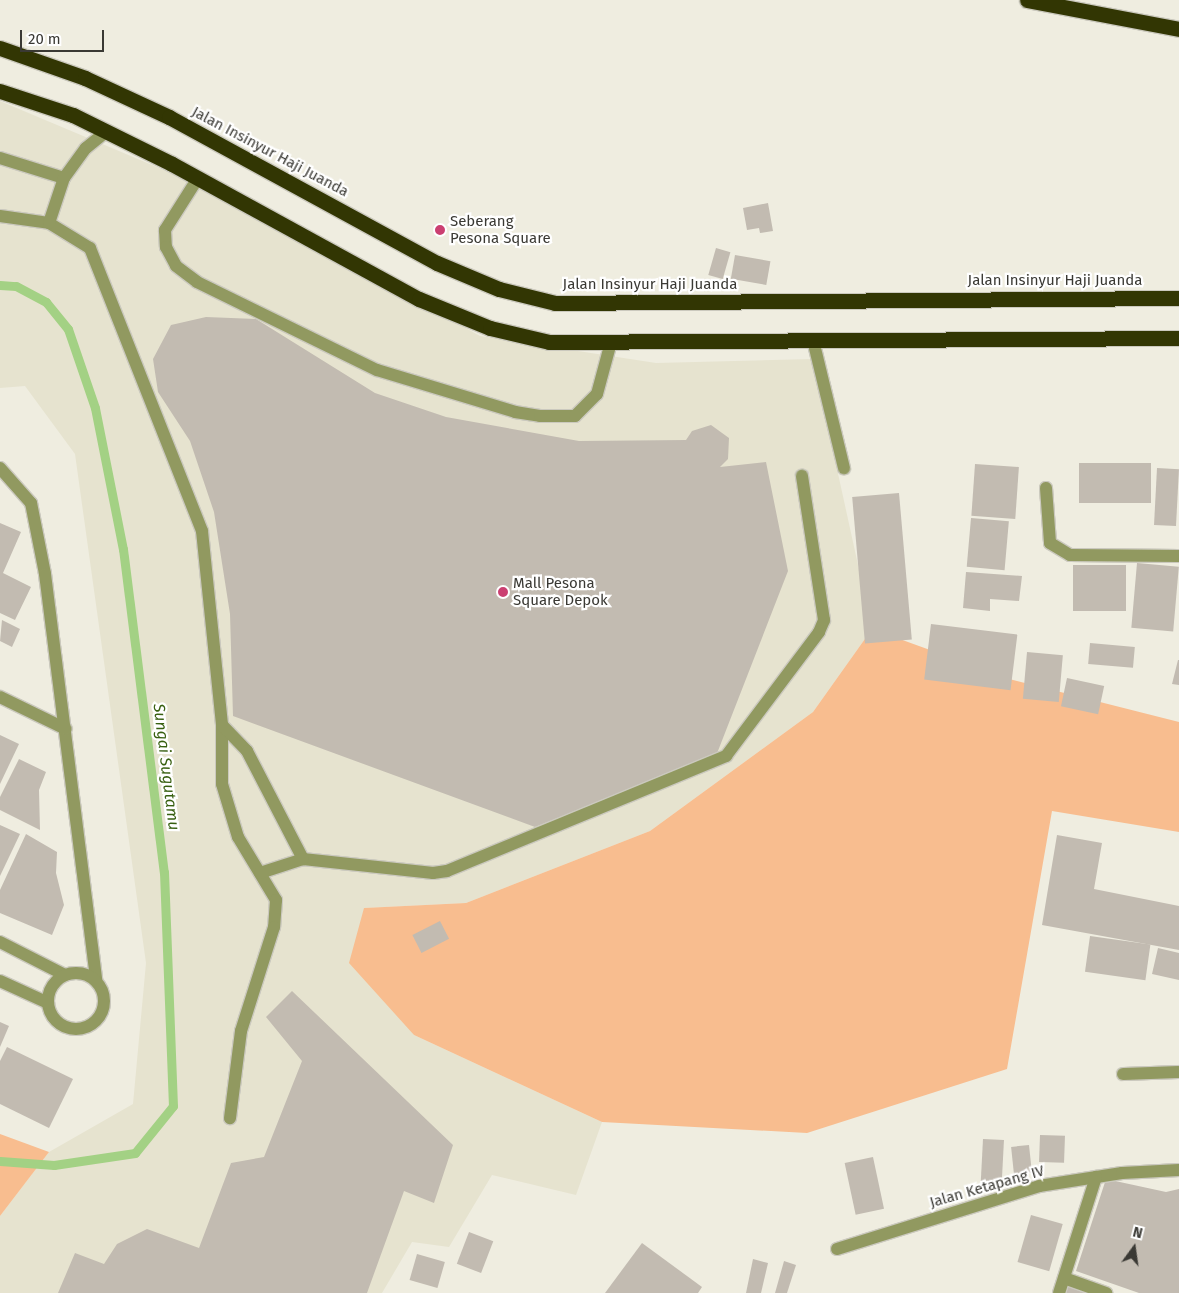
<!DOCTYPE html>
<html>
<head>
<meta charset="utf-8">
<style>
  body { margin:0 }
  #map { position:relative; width:1179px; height:1293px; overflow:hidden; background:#efede0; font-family:"Fira Sans",sans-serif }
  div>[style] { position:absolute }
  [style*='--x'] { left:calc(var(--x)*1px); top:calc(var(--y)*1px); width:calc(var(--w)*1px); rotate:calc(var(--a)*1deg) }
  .built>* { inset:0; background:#e6e3cf }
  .green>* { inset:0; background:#f8bd8f }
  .stream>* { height:9px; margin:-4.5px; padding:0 4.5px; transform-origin:4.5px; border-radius:4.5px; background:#a3d184 }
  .building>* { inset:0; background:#c2bbb1; transform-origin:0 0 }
  .roads { filter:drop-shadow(1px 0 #cbc9be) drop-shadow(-1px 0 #cbc9be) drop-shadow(0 1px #cbc9be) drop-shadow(0 -1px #cbc9be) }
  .minor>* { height:12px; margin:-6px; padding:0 6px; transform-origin:6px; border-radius:6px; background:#919960 }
  .minor>.ring { margin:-6px; padding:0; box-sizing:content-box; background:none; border:12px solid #919960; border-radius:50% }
  .highway>* { height:15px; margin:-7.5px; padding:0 7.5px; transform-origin:7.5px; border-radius:7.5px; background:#323603 }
  .dots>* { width:14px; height:14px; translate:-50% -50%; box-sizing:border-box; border:2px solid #fff; border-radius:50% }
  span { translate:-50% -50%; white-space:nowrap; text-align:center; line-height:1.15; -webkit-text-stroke:4.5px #fff; paint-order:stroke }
  .street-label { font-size:15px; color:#3a3934 }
  .poi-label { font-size:15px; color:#3a3934 }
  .left { translate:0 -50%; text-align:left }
  .water-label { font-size:16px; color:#375f10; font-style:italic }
  .north { position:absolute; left:1109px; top:1223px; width:50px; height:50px; -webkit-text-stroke:4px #fff; paint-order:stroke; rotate:14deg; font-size:14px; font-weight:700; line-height:20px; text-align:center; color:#3a3934 }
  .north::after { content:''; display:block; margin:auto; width:18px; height:22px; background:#3a3934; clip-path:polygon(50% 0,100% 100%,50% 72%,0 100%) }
  .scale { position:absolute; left:20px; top:30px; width:84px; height:22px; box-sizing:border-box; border:2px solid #3a3934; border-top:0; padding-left:6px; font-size:15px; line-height:18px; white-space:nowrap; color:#3a3934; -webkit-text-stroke:4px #fff; paint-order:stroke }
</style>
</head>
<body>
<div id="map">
  <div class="built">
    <div style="clip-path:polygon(0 101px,252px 207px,480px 336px,656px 363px,813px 359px,872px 629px,813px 712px,650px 831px,466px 903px,364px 908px,414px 1035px,602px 1122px,576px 1195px,492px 1175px,449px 1247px,412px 1242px,382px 1293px,0 1293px,0 1216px,49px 1152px,133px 1104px,146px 963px,75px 454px,25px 386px,0 388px)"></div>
  </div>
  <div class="green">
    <div style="clip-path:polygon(872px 629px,1013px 680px,1179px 722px,1179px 832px,1052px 811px,1007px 1069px,807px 1133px,602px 1122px,414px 1035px,349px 963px,364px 908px,466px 903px,650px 831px,813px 712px)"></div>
    <div style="clip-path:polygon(0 1134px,49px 1152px,0 1216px)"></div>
  </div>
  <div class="stream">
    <div style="--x:0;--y:285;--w:16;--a:4"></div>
    <div style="--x:16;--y:286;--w:34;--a:28"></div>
    <div style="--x:46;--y:302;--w:35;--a:51"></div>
    <div style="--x:68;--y:329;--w:83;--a:71.1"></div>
    <div style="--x:95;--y:408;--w:144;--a:78.8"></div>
    <div style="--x:123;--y:549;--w:326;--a:82.8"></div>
    <div style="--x:164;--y:872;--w:234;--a:87.8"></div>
    <div style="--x:173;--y:1106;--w:60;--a:129"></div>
    <div style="--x:135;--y:1153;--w:82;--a:171.6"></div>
    <div style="--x:54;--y:1165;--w:54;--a:-175.8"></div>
  </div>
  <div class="building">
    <div style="clip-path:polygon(768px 203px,773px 231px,760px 233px,759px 228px,747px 230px,743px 208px)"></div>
    <div style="left:716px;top:248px;width:15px;height:28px;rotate:16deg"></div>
    <div style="left:735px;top:255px;width:36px;height:24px;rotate:10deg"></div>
    <div style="clip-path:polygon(206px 317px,256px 319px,375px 393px,446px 417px,579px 441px,686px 440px,692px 431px,711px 425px,729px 438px,728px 459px,720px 467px,766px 462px,788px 571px,716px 756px,535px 827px,233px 716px,230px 614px,214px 512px,190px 441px,158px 392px,153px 359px,171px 325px)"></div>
    <div style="left:1079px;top:463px;width:72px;height:40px"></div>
    <div style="left:975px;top:464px;width:44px;height:52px;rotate:4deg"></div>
    <div style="left:1157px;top:468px;width:22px;height:57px;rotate:3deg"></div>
    <div style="left:899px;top:493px;width:147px;height:47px;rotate:85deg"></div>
    <div style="left:971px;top:518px;width:38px;height:49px;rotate:5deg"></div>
    <div style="clip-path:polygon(0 523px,21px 532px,3px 573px,31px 587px,15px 620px,0 613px)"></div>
    <div style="left:1137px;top:563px;width:42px;height:65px;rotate:5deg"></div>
    <div style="left:1073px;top:565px;width:53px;height:46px"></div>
    <div style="clip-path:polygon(966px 572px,1022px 576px,1019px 601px,990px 599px,990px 611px,963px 608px)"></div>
    <div style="clip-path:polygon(2px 620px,20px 629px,12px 647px,0 641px)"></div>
    <div style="left:931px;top:624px;width:87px;height:56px;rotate:7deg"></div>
    <div style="left:1090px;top:643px;width:45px;height:21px;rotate:5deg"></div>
    <div style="left:1027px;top:652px;width:36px;height:47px;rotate:5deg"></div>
    <div style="clip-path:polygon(1178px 660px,1179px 660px,1179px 685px,1172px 684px)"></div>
    <div style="left:1067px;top:678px;width:38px;height:29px;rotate:12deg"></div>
    <div style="clip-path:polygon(0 735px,19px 744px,0 784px)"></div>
    <div style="clip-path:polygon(19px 759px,46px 772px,39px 790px,40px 830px,0 810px,0 797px)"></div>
    <div style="clip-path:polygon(0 825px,20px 834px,0 876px)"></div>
    <div style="clip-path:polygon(26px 834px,57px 852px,56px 873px,64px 905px,52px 935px,0 913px,0 890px)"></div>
    <div style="clip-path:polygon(1057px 835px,1102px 843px,1094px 889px,1179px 906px,1179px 950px,1042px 925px)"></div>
    <div style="left:440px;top:921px;width:20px;height:31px;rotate:63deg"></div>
    <div style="left:1090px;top:936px;width:61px;height:36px;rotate:8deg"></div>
    <div style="clip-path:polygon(1158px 948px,1179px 953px,1179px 980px,1152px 974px)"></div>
    <div style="clip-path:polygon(292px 991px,453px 1145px,434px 1203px,404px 1191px,367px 1293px,58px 1293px,75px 1253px,104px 1264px,117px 1244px,147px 1229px,199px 1248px,231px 1163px,264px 1157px,302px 1061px,266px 1017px)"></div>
    <div style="clip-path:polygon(0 1022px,9px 1026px,0 1047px)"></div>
    <div style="clip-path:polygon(7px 1047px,73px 1079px,49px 1128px,0 1104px,0 1061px)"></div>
    <div style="left:1040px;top:1135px;width:25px;height:27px;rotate:2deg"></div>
    <div style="left:983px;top:1139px;width:21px;height:42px;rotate:3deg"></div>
    <div style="left:1029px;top:1145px;width:28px;height:18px;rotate:84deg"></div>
    <div style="left:873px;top:1157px;width:53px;height:29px;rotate:78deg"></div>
    <div style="clip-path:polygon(1106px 1179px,1166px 1192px,1179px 1189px,1179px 1293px,1139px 1293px,1076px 1271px)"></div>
    <div style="left:1031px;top:1215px;width:33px;height:49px;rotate:16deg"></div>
    <div style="left:469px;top:1232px;width:26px;height:34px;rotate:21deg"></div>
    <div style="clip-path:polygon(642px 1243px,702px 1287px,698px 1293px,605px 1293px)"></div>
    <div style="left:417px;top:1254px;width:29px;height:27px;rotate:16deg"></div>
    <div style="clip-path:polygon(753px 1259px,768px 1263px,761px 1293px,746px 1293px)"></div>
    <div style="clip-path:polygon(784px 1261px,796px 1265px,787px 1293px,775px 1293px)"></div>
    <div style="clip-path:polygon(1069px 1283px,1096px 1293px,1065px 1293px)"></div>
  </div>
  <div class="roads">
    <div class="minor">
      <div style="--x:0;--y:158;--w:67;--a:17.4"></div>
      <div style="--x:198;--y:178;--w:62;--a:122.4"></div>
      <div style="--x:165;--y:230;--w:17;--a:87"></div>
      <div style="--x:166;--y:247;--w:21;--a:62"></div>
      <div style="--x:176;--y:266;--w:26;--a:37"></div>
      <div style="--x:197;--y:282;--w:200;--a:26.1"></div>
      <div style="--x:377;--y:370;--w:144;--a:16.9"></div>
      <div style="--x:515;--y:412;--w:25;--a:9"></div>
      <div style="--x:540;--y:416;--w:35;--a:0"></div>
      <div style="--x:575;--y:416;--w:31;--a:-45"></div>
      <div style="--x:597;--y:394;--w:54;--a:-74.9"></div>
      <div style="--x:0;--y:216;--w:49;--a:8.1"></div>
      <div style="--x:49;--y:223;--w:48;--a:31.4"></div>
      <div style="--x:90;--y:248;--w:304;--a:68.4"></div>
      <div style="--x:202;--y:531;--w:195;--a:84.1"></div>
      <div style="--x:222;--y:725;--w:59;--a:90"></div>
      <div style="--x:222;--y:784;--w:55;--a:73.2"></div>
      <div style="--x:238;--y:837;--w:74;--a:58.9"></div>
      <div style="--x:276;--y:900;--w:27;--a:94"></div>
      <div style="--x:274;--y:927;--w:109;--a:107.6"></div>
      <div style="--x:241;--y:1031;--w:88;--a:97.2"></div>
      <div style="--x:49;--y:223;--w:47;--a:-71.6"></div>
      <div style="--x:64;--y:178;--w:37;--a:-54"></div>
      <div style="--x:86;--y:148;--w:26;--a:-39"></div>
      <div style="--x:813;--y:340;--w:132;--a:76.4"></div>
      <div style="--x:0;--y:468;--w:47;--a:48.5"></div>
      <div style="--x:31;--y:503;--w:72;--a:78.8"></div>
      <div style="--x:45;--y:574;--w:409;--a:82.8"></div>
      <div style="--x:1046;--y:488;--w:55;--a:85.8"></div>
      <div style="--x:1050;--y:543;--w:23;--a:31"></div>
      <div style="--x:1070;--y:555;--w:109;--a:0.5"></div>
      <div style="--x:0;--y:697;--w:73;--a:25.9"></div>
      <div style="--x:222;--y:725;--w:36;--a:46"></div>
      <div style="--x:247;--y:751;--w:122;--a:62.6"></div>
      <div style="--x:303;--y:859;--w:131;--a:6.1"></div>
      <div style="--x:433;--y:873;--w:14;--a:-8"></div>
      <div style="--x:447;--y:871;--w:302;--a:-22.4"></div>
      <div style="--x:726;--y:756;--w:155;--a:-53.1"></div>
      <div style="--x:819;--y:632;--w:13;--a:-67"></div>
      <div style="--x:824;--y:620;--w:146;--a:-98.7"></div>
      <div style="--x:260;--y:873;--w:45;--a:-18"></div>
      <div style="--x:0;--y:942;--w:73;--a:26.9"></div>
      <div class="ring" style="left:48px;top:973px;width:44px;height:44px"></div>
      <div style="--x:0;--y:981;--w:53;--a:24.6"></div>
      <div style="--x:1123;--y:1074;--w:56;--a:-2"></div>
      <div style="--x:837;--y:1249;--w:212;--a:-17.3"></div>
      <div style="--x:1039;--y:1186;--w:84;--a:-8.9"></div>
      <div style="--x:1122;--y:1173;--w:57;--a:-3"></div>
      <div style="--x:1064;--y:1278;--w:45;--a:19.7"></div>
      <div style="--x:1059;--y:1293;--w:122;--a:-72.3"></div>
    </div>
    <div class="highway">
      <div style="--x:1027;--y:0;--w:155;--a:10.8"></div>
      <div style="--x:0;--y:48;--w:90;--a:19.4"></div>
      <div style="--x:85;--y:78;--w:93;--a:24.9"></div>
      <div style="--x:169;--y:117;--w:305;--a:28.6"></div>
      <div style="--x:437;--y:263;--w:67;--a:22.8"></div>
      <div style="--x:499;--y:289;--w:58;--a:14"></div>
      <div style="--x:555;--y:303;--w:624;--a:-0.46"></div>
      <div style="--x:0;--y:91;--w:77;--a:18.2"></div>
      <div style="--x:73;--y:115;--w:110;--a:26.3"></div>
      <div style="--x:172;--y:164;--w:281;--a:28.7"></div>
      <div style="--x:419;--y:299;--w:77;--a:22.2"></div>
      <div style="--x:490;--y:328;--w:61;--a:13.3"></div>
      <div style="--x:549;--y:342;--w:630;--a:-0.36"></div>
    </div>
  </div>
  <div class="dots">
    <div style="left:440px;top:230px;background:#cb3f71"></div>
    <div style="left:503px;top:592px;background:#cb3f71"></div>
  </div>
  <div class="street-label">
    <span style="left:270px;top:152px;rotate:28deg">Jalan Insinyur Haji Juanda</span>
    <span style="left:1055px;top:281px">Jalan Insinyur Haji Juanda</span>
    <span style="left:650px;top:285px">Jalan Insinyur Haji Juanda</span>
    <span style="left:987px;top:1187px;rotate:-16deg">Jalan Ketapang IV</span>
  </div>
  <div class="poi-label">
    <span class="left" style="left:450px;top:230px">Seberang<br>Pesona Square</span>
    <span class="left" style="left:513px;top:592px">Mall Pesona<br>Square Depok</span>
  </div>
  <div class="water-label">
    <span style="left:166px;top:767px;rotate:83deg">Sungai Sugutamu</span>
  </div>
  <div class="north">N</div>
  <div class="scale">20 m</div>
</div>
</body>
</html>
